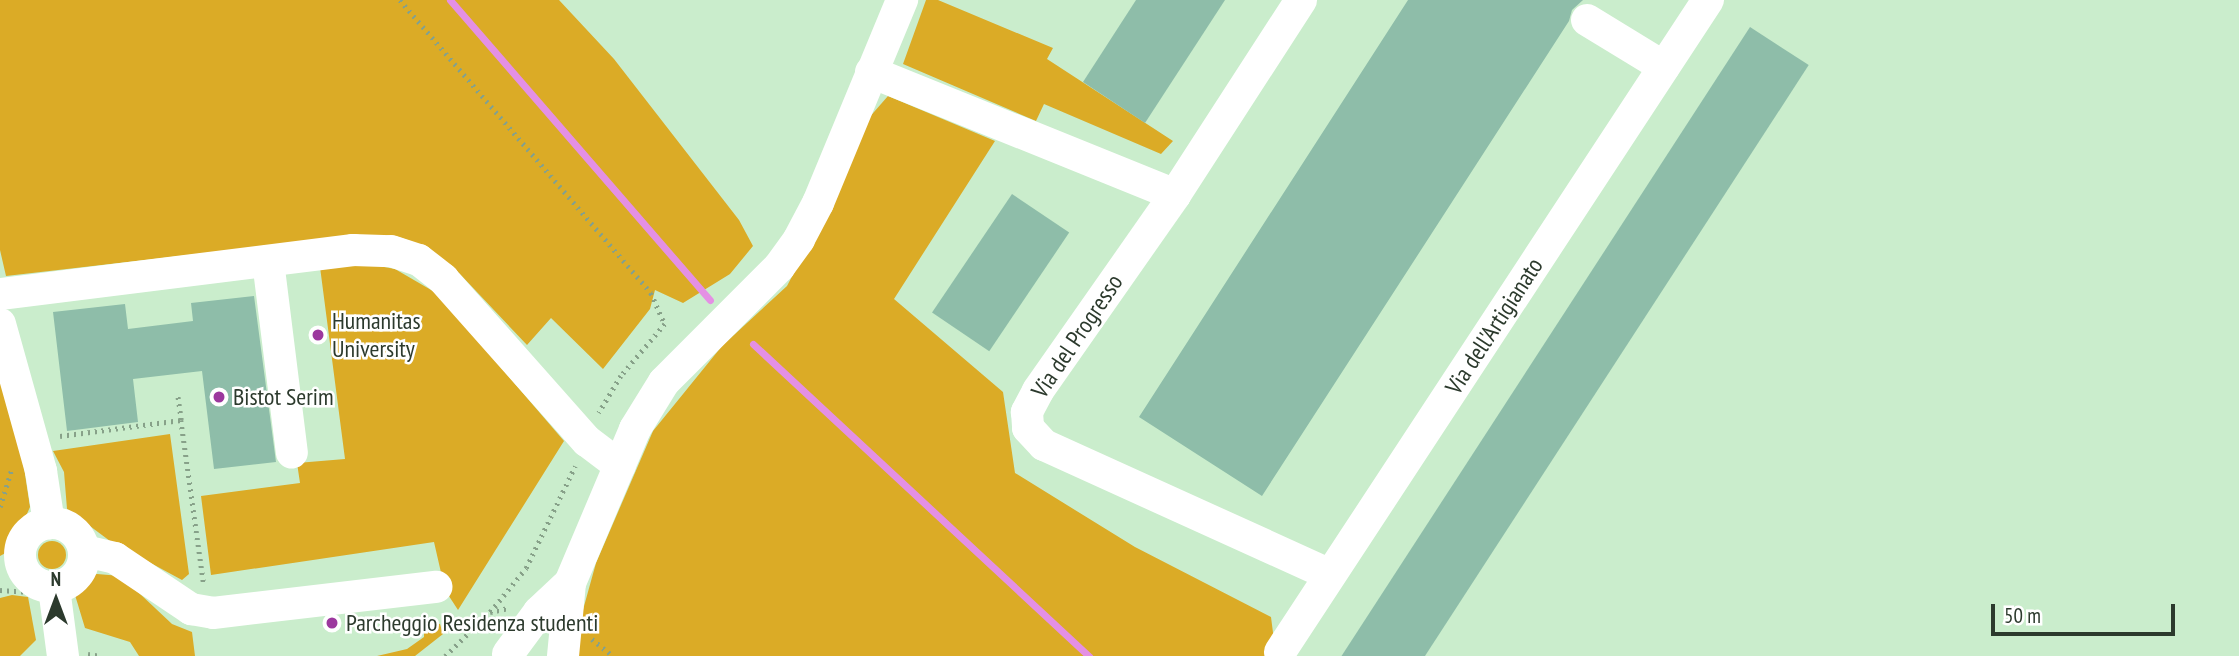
<!DOCTYPE html>
<html>
<head>
<meta charset="utf-8">
<style>
  body { margin:0 }
  #map { position:relative; width:2239px; height:656px; overflow:hidden; background:#caedcc; font-family:"PT Sans Narrow",sans-serif }
  div>[style] { position:absolute }
  [style*='--x'] { left:calc(var(--x)*1px); top:calc(var(--y)*1px); width:calc(var(--w)*1px); rotate:calc(var(--a)*1deg) }
  .green>* { inset:0; background:#dbab26 }
  .round { border-radius:50% }
  .stream>* { height:7px; margin:-3.5px; padding:0 3.5px; transform-origin:3.5px; border-radius:3.5px; background:#e490e4 }
  .building>* { inset:0; background:#8ebda9; transform-origin:0 0 }
  .path>* { height:4.5px; margin-top:-2.25px; transform-origin:0; background:repeating-linear-gradient(90deg,#87a189 0 2px,transparent 0 7px) }
  .minor>* { height:32px; margin:-16px; padding:0 16px; transform-origin:16px; border-radius:16px; background:#fff }
  .minor>.ring { margin:-16px; padding:0; box-sizing:content-box; background:none; border:32px solid #fff; border-radius:50% }
  .dots>* { width:19px; height:19px; translate:-50% -50%; box-sizing:border-box; border:4px solid #fff; border-radius:50% }
  span { translate:-50% -50%; white-space:nowrap; text-align:center; line-height:1.15; -webkit-text-stroke:5px #fff; paint-order:stroke }
  .poi-label { font-size:24px; color:#2c3a2d }
  .left { translate:0 -50%; text-align:left }
  .street-label { font-size:24px; color:#2c3a2d }
  .north { position:absolute; left:21px; top:565px; width:70px; height:70px; -webkit-text-stroke:5px #fff; paint-order:stroke; rotate:0deg; font-size:19px; font-weight:700; line-height:28px; text-align:center; color:#2c3a2d }
  .north::after { content:''; display:block; margin:auto; width:24px; height:32px; background:#2c3a2d; clip-path:polygon(50% 0,100% 100%,50% 72%,0 100%) }
  .scale { position:absolute; left:1991px; top:604px; width:184px; height:32px; box-sizing:border-box; border:4px solid #2c3a2d; border-top:0; padding-left:9px; font-size:21px; line-height:24px; white-space:nowrap; color:#2c3a2d; -webkit-text-stroke:5px #fff; paint-order:stroke }
</style>
</head>
<body>
<div id="map">
  <div class="green">
    <div style="clip-path:polygon(0 0,559px 0,614px 59px,739px 220px,753px 246px,730px 274px,683px 303px,655px 290px,650px 309px,603px 369px,551px 318px,527px 345px,459px 273px,426px 247px,399px 237px,362px 235px,6px 276px,0 250px)"></div>
    <div style="clip-path:polygon(926px 0,938px 0,1053px 48px,1047px 59px,1173px 141px,1161px 154px,1044px 104px,1036px 121px,903px 64px)"></div>
    <div style="clip-path:polygon(888px 96px,995px 141px,894px 299px,1003px 392px,1015px 473px,1135px 547px,1271px 617px,1276px 656px,577px 656px,581px 617px,596px 563px,653px 431px,722px 346px,787px 286px,821px 221px,860px 128px)"></div>
    <div style="clip-path:polygon(358px 262px,395px 269px,438px 294px,564px 441px,458px 610px,445px 590px,434px 542px,211px 575px,201px 496px,300px 483px,297px 463px,345px 459px,320px 267px)"></div>
    <div style="clip-path:polygon(0 354px,16px 415px,30px 507px,11px 550px,0 556px)"></div>
    <div style="clip-path:polygon(170px 434px,189px 574px,182px 580px,110px 541px,67px 509px,64px 472px,53px 451px)"></div>
    <div class="round" style="left:38px;top:541px;width:28px;height:28px"></div>
    <div style="clip-path:polygon(97px 574px,121px 576px,172px 624px,192px 632px,195px 656px,139px 656px,130px 642px,85px 628px,75px 595px,88px 576px)"></div>
    <div style="clip-path:polygon(12px 595px,28px 597px,36px 640px,20px 656px,0 656px,0 598px)"></div>
    <div style="clip-path:polygon(424px 621px,440px 624px,443px 634px,415px 656px,377px 656px,407px 649px,424px 637px)"></div>
  </div>
  <div class="stream">
    <div style="--x:450;--y:0;--w:397;--a:49.1"></div>
    <div style="--x:753;--y:344;--w:459;--a:42.9"></div>
  </div>
  <div class="building">
    <div style="clip-path:polygon(1136px 0,1225px 0,1145px 123px,1083px 82px)"></div>
    <div style="clip-path:polygon(1408px 0,1583px 0,1572px 10px,1569px 21px,1262px 496px,1139px 417px)"></div>
    <div style="left:1750px;top:27px;width:70px;height:752px;rotate:33deg"></div>
    <div style="left:1012px;top:194px;width:69px;height:143px;rotate:34deg"></div>
    <div style="clip-path:polygon(254px 296px,276px 462px,214px 469px,202px 371px,133px 379px,138px 422px,67px 431px,53px 312px,125px 304px,128px 329px,193px 321px,191px 303px)"></div>
  </div>
  <div class="path">
    <div style="--x:400;--y:0;--w:386;--a:49.4"></div>
    <div style="--x:651;--y:293;--w:34;--a:66"></div>
    <div style="--x:665;--y:324;--w:68;--a:130.2"></div>
    <div style="--x:621;--y:376;--w:43;--a:120.7"></div>
    <div style="--x:181;--y:420;--w:167;--a:82.1"></div>
    <div style="--x:60;--y:436;--w:122;--a:-7.5"></div>
    <div style="--x:181;--y:420;--w:27;--a:-98"></div>
    <div style="--x:0;--y:507;--w:38;--a:-73"></div>
    <div style="--x:0;--y:590;--w:30;--a:4"></div>
    <div style="--x:490;--y:612;--w:57;--a:-50.7"></div>
    <div style="--x:526;--y:568;--w:113;--a:-64.3"></div>
    <div style="--x:592;--y:639;--w:27;--a:39"></div>
    <div style="--x:88;--y:654;--w:13;--a:9"></div>
    <div style="--x:445;--y:656;--w:63;--a:-44.4"></div>
    <div style="--x:490;--y:612;--w:19;--a:-12"></div>
  </div>
  <div class="minor">
    <div style="--x:1301;--y:0;--w:232;--a:122.9"></div>
    <div style="--x:1175;--y:195;--w:239;--a:125"></div>
    <div style="--x:1038;--y:391;--w:24;--a:118"></div>
    <div style="--x:1027;--y:412;--w:16;--a:86"></div>
    <div style="--x:1028;--y:428;--w:23;--a:47"></div>
    <div style="--x:1044;--y:445;--w:314;--a:24.4"></div>
    <div style="--x:1587;--y:20;--w:90;--a:31.4"></div>
    <div style="--x:871;--y:72;--w:328;--a:22"></div>
    <div style="--x:268;--y:261;--w:193;--a:82.9"></div>
    <div style="--x:0;--y:294;--w:356;--a:-7.1"></div>
    <div style="--x:353;--y:250;--w:38;--a:2"></div>
    <div style="--x:391;--y:251;--w:29;--a:18"></div>
    <div style="--x:419;--y:260;--w:31;--a:38"></div>
    <div style="--x:443;--y:279;--w:217;--a:48.4"></div>
    <div style="--x:587;--y:441;--w:41;--a:37.1"></div>
    <div style="--x:0;--y:324;--w:153;--a:74.4"></div>
    <div style="--x:41;--y:471;--w:53;--a:81.3"></div>
    <div class="ring" style="left:20px;top:523px;width:32px;height:32px"></div>
    <div style="--x:85;--y:551;--w:31;--a:13"></div>
    <div style="--x:115;--y:558;--w:92;--a:33.9"></div>
    <div style="--x:191;--y:609;--w:22;--a:10"></div>
    <div style="--x:213;--y:613;--w:225;--a:-6.7"></div>
    <div style="--x:54;--y:588;--w:69;--a:82.5"></div>
    <div style="--x:1280;--y:652;--w:780;--a:-56.72"></div>
    <div style="--x:508;--y:654;--w:52;--a:-53.6"></div>
    <div style="--x:539;--y:612;--w:42;--a:-43.1"></div>
    <div style="--x:563;--y:656;--w:73;--a:-84.5"></div>
    <div style="--x:570;--y:583;--w:167;--a:-67.1"></div>
    <div style="--x:635;--y:429;--w:55;--a:-58.3"></div>
    <div style="--x:664;--y:382;--w:163;--a:-45"></div>
    <div style="--x:779;--y:267;--w:34;--a:-54"></div>
    <div style="--x:799;--y:239;--w:41;--a:-62.2"></div>
    <div style="--x:818;--y:203;--w:220;--a:-67.5"></div>
  </div>
  <div class="dots">
    <div style="left:318px;top:335px;background:#9c389e"></div>
    <div style="left:219px;top:397px;background:#9c389e"></div>
    <div style="left:332px;top:623px;background:#9c389e"></div>
  </div>
  <div class="poi-label">
    <span class="left" style="left:332px;top:335px">Humanitas<br>University</span>
    <span class="left" style="left:233px;top:397px">Bistot Serim</span>
    <span class="left" style="left:346px;top:623px">Parcheggio Residenza studenti</span>
  </div>
  <div class="street-label">
    <span style="left:1494px;top:326px;rotate:-57deg">Via dell'Artigianato</span>
    <span style="left:1077px;top:336px;rotate:-56deg">Via del Progresso</span>
  </div>
  <div class="north">N</div>
  <div class="scale">50 m</div>
</div>
</body>
</html>
